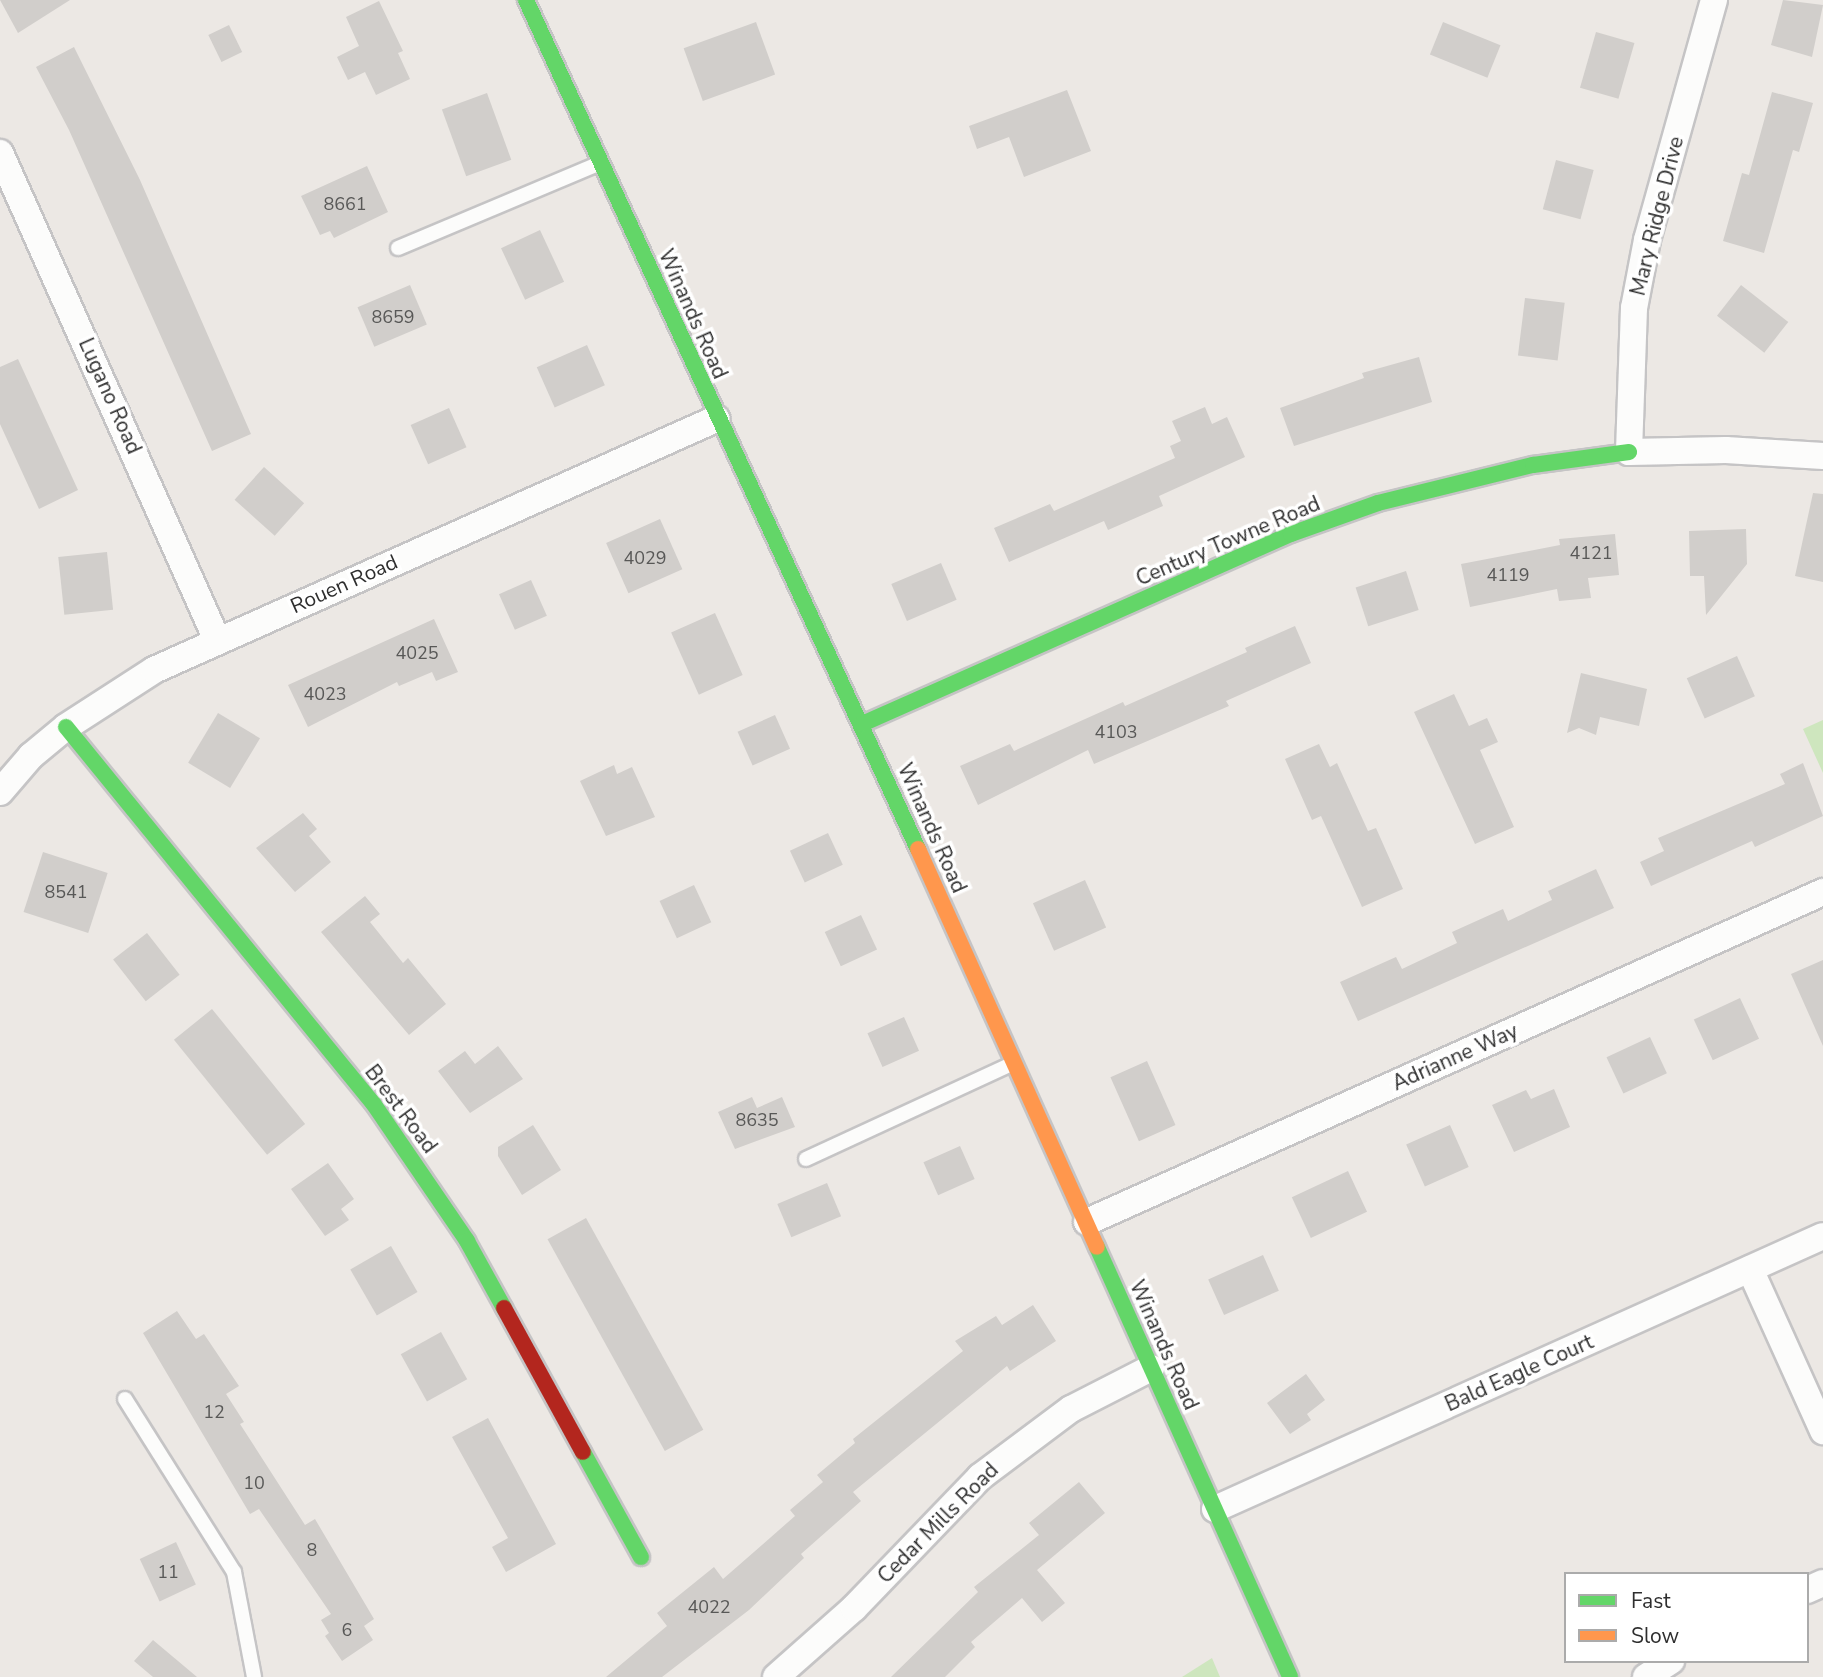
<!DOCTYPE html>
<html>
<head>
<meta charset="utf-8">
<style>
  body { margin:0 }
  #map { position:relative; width:1823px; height:1677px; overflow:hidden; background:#ece8e4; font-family:"Nunito Sans",sans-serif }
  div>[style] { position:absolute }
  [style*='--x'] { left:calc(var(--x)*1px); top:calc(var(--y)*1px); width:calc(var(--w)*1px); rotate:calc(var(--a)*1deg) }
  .green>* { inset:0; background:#cee6be }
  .building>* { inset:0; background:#d1cecb; transform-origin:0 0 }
  .roads { filter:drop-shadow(2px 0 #c5c4c5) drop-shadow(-2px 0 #c5c4c5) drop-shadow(0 2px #c5c4c5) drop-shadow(0 -2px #c5c4c5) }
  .lane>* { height:14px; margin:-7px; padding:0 7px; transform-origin:7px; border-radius:7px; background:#fcfcfb }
  .street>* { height:26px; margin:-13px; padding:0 13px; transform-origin:13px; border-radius:13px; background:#fcfcfb }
  .fast>* { height:16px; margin:-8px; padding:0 8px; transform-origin:8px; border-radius:8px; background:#63d668 }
  .slow>* { height:16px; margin:-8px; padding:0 8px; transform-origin:8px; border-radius:8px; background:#ff974d }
  .jam>* { height:16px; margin:-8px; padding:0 8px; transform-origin:8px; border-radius:8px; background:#b3261e }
  span { translate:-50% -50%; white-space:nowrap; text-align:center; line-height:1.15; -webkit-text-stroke:7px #fff; paint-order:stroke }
  .number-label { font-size:18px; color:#585857 }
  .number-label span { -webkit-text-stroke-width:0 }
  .street-label { font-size:21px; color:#2e2e2e }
  .legend { position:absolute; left:1564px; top:1572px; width:245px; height:91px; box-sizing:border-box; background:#fff; border:2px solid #ababab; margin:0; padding:9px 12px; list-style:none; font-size:21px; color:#2e2e2e }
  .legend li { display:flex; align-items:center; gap:14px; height:35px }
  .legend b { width:35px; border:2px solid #ababab }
</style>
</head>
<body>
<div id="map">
  <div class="green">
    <div style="clip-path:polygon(1823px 720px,1823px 773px,1803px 729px)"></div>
    <div style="clip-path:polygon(1212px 1658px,1220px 1677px,1182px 1677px)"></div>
  </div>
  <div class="building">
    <div style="clip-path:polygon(0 0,70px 0,18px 33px)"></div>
    <div style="clip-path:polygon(1783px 0,1823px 5px,1812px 57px,1771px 45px)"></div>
    <div style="clip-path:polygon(379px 1px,403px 51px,398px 53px,410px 79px,376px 95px,365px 72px,348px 80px,337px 57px,359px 46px,346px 17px)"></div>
    <div style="left:756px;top:22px;width:56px;height:77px;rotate:70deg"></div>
    <div style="left:1443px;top:22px;width:62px;height:35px;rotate:22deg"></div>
    <div style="left:229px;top:25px;width:30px;height:23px;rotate:64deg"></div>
    <div style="left:1596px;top:32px;width:40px;height:58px;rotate:16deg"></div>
    <div style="clip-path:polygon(74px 47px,140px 180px,251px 434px,212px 451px,69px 130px,36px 67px)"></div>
    <div style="clip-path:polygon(1067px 90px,1091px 151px,1024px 177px,1009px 137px,977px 149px,969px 126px)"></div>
    <div style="clip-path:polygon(1772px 92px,1813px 103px,1799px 152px,1793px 150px,1764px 253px,1723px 241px,1742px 173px,1749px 175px)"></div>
    <div style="left:487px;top:93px;width:71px;height:48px;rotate:70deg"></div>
    <div style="left:1556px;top:160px;width:39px;height:51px;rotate:15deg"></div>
    <div style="clip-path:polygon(367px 166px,388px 212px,334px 238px,330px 231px,320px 235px,301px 196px)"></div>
    <div style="left:540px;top:230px;width:57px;height:43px;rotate:65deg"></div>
    <div style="left:410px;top:285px;width:43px;height:57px;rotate:67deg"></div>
    <div style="left:1741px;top:285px;width:60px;height:39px;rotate:38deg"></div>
    <div style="left:1525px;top:298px;width:40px;height:58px;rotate:7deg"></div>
    <div style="left:587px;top:345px;width:44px;height:55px;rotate:66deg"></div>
    <div style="clip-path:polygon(1419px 357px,1432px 402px,1294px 446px,1280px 408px,1364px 378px,1362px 373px)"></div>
    <div style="clip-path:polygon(18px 359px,78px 490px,39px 509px,0 424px,0 367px)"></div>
    <div style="clip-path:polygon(1205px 407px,1212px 424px,1227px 417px,1245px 457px,1159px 496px,1163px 506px,1108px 530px,1104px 521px,1009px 562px,994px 528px,1050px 504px,1054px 511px,1175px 458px,1170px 446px,1181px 441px,1172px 421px)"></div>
    <div style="left:449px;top:408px;width:43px;height:42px;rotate:66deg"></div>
    <div style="left:264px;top:467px;width:54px;height:44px;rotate:42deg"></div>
    <div style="clip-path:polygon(1813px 493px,1823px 494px,1823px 582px,1795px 576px)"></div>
    <div style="left:660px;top:519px;width:55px;height:59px;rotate:66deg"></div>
    <div style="clip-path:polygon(1746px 529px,1747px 564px,1706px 615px,1704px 576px,1690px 576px,1689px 531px)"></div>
    <div style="clip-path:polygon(1615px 534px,1619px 575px,1588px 578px,1591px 598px,1559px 601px,1557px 589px,1470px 607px,1461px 564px,1560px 545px,1559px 539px)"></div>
    <div style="left:107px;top:552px;width:58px;height:49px;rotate:84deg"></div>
    <div style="left:941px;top:563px;width:40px;height:54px;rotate:67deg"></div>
    <div style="left:1406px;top:571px;width:41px;height:53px;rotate:72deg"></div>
    <div style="left:531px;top:580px;width:39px;height:35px;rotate:66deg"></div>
    <div style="left:715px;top:613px;width:68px;height:48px;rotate:66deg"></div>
    <div style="clip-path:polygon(434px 619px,458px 672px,436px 681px,432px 672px,399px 686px,397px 682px,308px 727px,288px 685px)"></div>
    <div style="clip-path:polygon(1295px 626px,1311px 663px,1226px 701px,1229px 706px,1094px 764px,1088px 750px,978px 805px,960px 766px,1010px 744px,1014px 751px,1123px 702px,1125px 706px,1247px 652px,1245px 648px)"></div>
    <div style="left:1737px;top:656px;width:44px;height:55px;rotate:66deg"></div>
    <div style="clip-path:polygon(1581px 673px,1647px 689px,1639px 726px,1600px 717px,1596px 735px,1579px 728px,1567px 733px)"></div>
    <div style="clip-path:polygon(1454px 694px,1469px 726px,1487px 718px,1498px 742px,1480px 750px,1514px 827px,1475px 844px,1414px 712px)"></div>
    <div style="left:218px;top:713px;width:49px;height:58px;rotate:31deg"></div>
    <div style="left:775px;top:715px;width:37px;height:41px;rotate:66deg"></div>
    <div style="clip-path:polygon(1319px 744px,1330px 767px,1337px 763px,1368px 831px,1376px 828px,1403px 889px,1362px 907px,1321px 816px,1312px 820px,1285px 759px)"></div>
    <div style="clip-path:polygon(1803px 763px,1823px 816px,1755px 847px,1752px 841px,1651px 886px,1640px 862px,1664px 851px,1658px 838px,1785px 784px,1780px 774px)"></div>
    <div style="clip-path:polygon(614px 765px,617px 774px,632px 767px,655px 817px,606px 836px,580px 781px)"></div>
    <div style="clip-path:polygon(303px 813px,317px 829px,309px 836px,331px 862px,295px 892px,256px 848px)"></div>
    <div style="left:828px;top:833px;width:35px;height:42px;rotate:65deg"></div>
    <div style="left:43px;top:852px;width:68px;height:63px;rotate:18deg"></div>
    <div style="clip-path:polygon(1596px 869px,1614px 908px,1358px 1021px,1340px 982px,1396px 957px,1402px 969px,1457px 943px,1452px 932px,1503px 909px,1508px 921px,1552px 900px,1548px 891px)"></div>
    <div style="left:1085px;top:880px;width:52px;height:57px;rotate:66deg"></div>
    <div style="left:694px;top:885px;width:41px;height:38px;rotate:65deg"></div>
    <div style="clip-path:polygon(365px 896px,380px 914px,370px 922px,403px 963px,408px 958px,446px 1004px,409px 1035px,321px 932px)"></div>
    <div style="left:861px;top:915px;width:38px;height:40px;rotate:65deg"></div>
    <div style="left:147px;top:933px;width:53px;height:43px;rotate:52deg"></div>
    <div style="clip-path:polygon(1823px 960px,1823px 1046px,1791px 974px)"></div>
    <div style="left:1740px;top:998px;width:45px;height:51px;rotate:65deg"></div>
    <div style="left:212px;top:1009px;width:148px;height:49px;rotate:51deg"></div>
    <div style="left:904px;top:1017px;width:37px;height:40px;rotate:66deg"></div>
    <div style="left:1650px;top:1037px;width:40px;height:48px;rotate:65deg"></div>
    <div style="clip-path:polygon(498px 1046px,523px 1079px,470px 1113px,438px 1071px,465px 1051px,475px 1064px)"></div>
    <div style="left:1147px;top:1061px;width:70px;height:40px;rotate:66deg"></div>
    <div style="clip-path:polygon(1554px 1089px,1570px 1127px,1514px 1152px,1492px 1105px,1526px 1090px,1531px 1099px)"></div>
    <div style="clip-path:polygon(752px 1097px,757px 1108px,782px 1097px,795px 1127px,735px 1149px,718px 1112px)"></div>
    <div style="clip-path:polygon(533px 1125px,561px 1170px,522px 1195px,498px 1156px,498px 1147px)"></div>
    <div style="left:1450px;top:1125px;width:46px;height:48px;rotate:66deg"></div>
    <div style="left:960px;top:1146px;width:36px;height:40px;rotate:66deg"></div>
    <div style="clip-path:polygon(328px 1163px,354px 1199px,341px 1209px,349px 1220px,325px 1236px,291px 1189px)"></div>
    <div style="left:1348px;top:1171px;width:45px;height:62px;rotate:65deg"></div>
    <div style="left:827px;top:1183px;width:36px;height:54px;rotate:67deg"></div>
    <div style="left:586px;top:1218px;width:242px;height:44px;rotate:61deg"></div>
    <div style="left:391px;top:1246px;width:53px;height:47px;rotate:60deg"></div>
    <div style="left:1263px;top:1255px;width:39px;height:60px;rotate:66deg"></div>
    <div style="clip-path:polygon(1033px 1305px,1056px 1341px,1010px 1371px,1007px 1366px,853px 1492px,861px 1501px,801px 1554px,804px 1558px,749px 1610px,662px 1677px,606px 1677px,667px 1626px,657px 1613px,714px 1567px,723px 1579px,795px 1516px,790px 1510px,823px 1482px,817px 1475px,855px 1443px,853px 1439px,963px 1351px,955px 1341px,996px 1316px,1002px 1325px)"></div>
    <div style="clip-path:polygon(177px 1311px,196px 1339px,204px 1334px,239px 1386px,226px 1394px,244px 1422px,240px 1424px,305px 1525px,315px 1519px,374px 1619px,364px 1626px,373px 1640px,342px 1661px,325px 1636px,329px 1633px,321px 1620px,331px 1614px,259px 1509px,250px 1514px,143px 1333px)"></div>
    <div style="left:441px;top:1332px;width:54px;height:46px;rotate:61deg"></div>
    <div style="clip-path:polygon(1306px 1374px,1325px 1400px,1307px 1414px,1311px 1420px,1290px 1434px,1267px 1403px)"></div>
    <div style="clip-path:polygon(488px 1418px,556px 1544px,506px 1572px,492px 1547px,508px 1538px,452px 1437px)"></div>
    <div style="clip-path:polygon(1079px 1482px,1105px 1513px,1037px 1570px,1065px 1603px,1042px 1622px,1022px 1598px,971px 1642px,975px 1647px,945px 1677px,891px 1677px,978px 1592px,974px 1587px,1039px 1535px,1029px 1523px)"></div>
    <div style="left:176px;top:1542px;width:47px;height:40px;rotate:65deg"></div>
    <div style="clip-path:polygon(153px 1640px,197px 1677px,153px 1677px,134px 1661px)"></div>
  </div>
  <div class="roads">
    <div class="lane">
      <div style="--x:398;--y:248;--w:217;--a:-22.8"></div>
      <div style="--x:806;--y:1159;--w:229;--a:-24.8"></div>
      <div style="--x:125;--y:1399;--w:204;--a:57.8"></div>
      <div style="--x:234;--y:1572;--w:107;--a:79.2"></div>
    </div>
    <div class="street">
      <div style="--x:1714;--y:0;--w:249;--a:105.6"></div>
      <div style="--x:1647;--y:240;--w:69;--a:100.8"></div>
      <div style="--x:1634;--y:308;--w:144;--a:92"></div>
      <div style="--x:1629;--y:452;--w:97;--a:-1.2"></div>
      <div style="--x:1726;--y:450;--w:97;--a:3.5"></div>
      <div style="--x:0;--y:153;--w:533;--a:65.98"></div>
      <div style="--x:0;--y:792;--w:48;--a:-49.3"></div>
      <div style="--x:31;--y:756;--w:45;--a:-39.6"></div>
      <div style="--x:66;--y:727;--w:105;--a:-32.9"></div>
      <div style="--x:154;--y:670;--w:616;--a:-24.07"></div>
      <div style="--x:1087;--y:1222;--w:807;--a:-24.15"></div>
      <div style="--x:1750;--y:1269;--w:178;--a:65.7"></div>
      <div style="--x:1215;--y:1509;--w:666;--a:-24.18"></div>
      <div style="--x:1807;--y:1590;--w:17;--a:-24"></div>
      <div style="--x:776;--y:1677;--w:104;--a:-41.5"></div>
      <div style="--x:854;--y:1608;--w:182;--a:-46.1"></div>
      <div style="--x:980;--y:1477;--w:114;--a:-36.8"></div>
      <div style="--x:1071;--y:1409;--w:90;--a:-27.1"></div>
      <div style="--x:1646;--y:1677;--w:30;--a:-33"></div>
    </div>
    <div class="fast">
      <div style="--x:526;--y:0;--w:935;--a:65.22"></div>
      <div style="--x:862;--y:724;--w:469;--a:-23.9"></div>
      <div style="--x:1291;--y:534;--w:92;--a:-19.6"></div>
      <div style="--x:1378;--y:503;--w:160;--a:-13.8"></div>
      <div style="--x:1533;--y:465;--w:97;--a:-7.7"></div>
      <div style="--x:66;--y:727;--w:485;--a:50.8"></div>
      <div style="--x:373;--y:1103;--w:167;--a:55.7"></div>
      <div style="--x:467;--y:1241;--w:77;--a:61.1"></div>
      <div style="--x:1097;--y:1247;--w:471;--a:65.8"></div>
      <div style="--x:583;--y:1452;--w:120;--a:61.1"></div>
    </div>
    <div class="slow">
      <div style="--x:918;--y:849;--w:436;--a:65.8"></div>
    </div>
    <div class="jam">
      <div style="--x:504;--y:1308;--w:164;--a:61.3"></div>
    </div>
  </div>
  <div class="number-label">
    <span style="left:345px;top:204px">8661</span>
    <span style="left:393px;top:317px">8659</span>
    <span style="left:1591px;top:553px">4121</span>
    <span style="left:645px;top:558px">4029</span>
    <span style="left:1508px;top:575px">4119</span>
    <span style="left:417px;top:653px">4025</span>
    <span style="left:325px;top:694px">4023</span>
    <span style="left:1116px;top:732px">4103</span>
    <span style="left:66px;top:892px">8541</span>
    <span style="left:757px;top:1120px">8635</span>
    <span style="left:214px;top:1412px">12</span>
    <span style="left:254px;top:1483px">10</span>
    <span style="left:312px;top:1550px">8</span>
    <span style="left:168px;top:1572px">11</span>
    <span style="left:709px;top:1607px">4022</span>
    <span style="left:347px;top:1630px">6</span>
  </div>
  <div class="street-label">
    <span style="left:1657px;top:216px;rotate:-76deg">Mary Ridge Drive</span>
    <span style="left:693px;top:314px;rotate:66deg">Winands Road</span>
    <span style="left:110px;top:396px;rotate:66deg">Lugano Road</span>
    <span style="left:1228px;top:541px;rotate:-23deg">Century Towne Road</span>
    <span style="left:344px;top:584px;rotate:-24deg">Rouen Road</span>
    <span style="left:932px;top:828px;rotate:66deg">Winands Road</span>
    <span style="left:1455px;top:1057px;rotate:-24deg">Adrianne Way</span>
    <span style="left:401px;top:1109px;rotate:53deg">Brest Road</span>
    <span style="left:1164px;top:1345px;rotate:66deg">Winands Road</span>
    <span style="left:1519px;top:1373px;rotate:-24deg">Bald Eagle Court</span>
    <span style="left:938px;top:1523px;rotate:-45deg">Cedar Mills Road</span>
  </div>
  <ul class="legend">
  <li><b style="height:9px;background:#63d668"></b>Fast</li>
  <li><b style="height:9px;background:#ff974d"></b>Slow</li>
  </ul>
</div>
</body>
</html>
